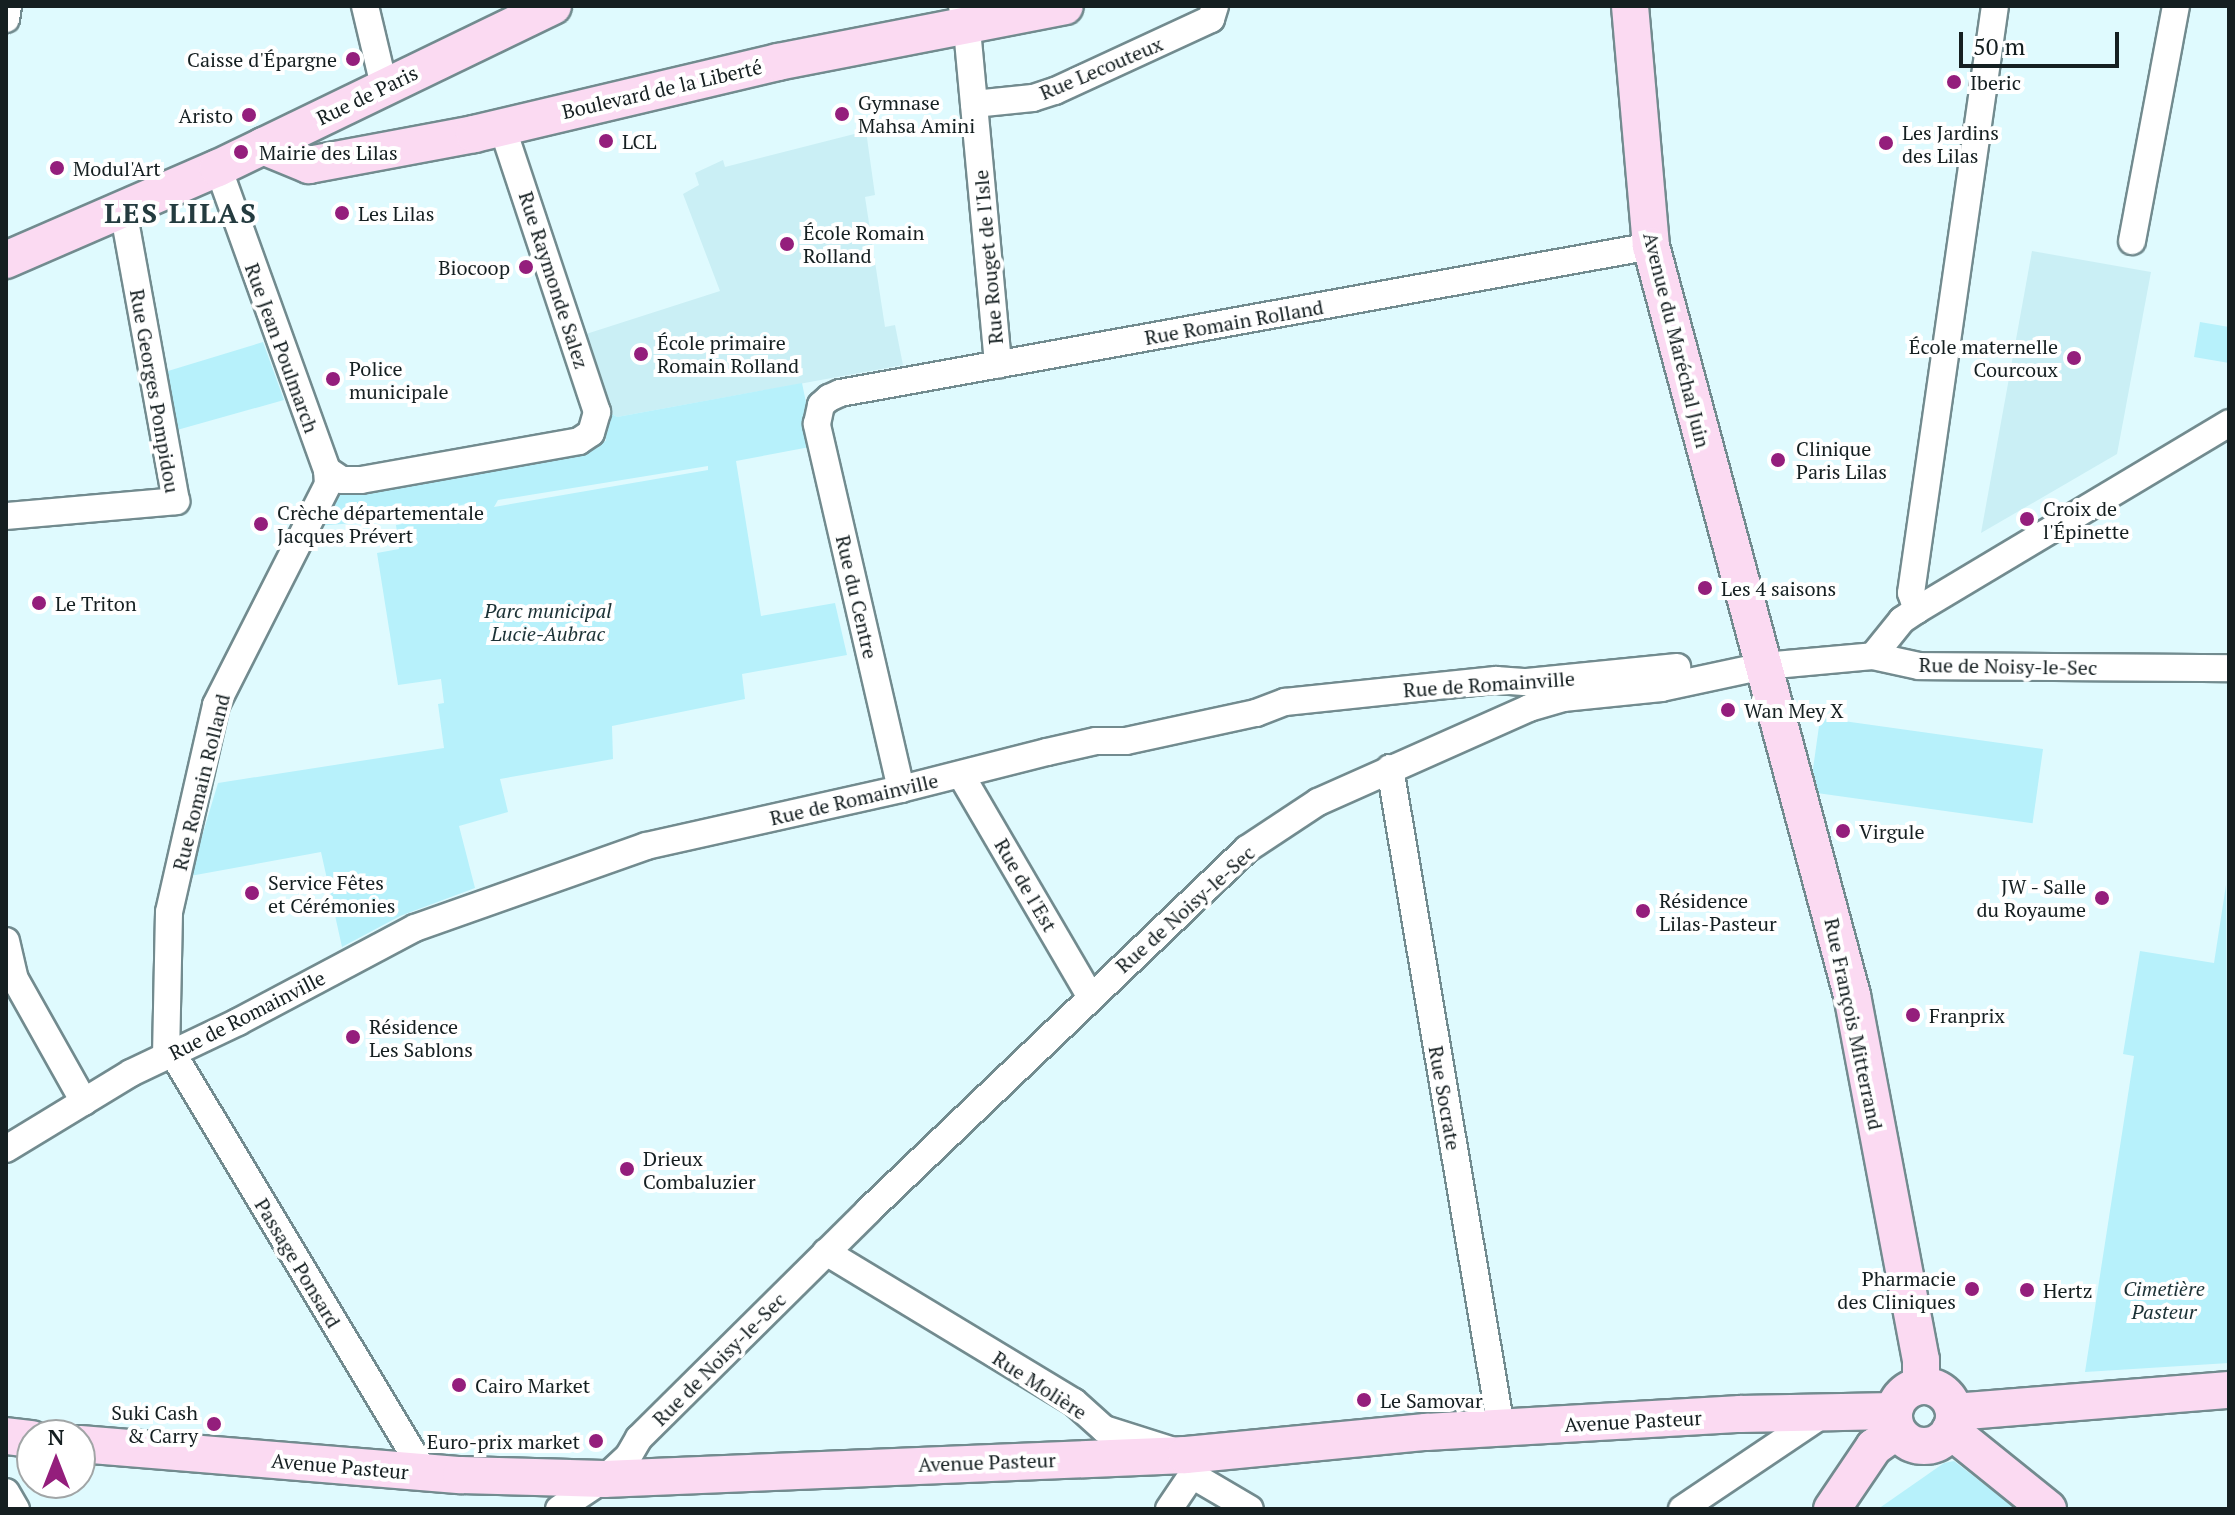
<!DOCTYPE html>
<html>
<head>
<meta charset="utf-8">
<style>
  body { margin:0 }
  #map { position:relative; width:2235px; height:1515px; overflow:hidden; background:#dffafe; font-family:"PT Serif",serif }
  div>[style] { position:absolute }
  [style*='--x'] { left:calc(var(--x)*1px); top:calc(var(--y)*1px); width:calc(var(--w)*1px); rotate:calc(var(--a)*1deg) }
  .built>* { inset:0; background:#caeff5 }
  .green>* { inset:0; background:#b7f1fb; transform-origin:0 0 }
  .roads { filter:drop-shadow(2px 0 #728b8f) drop-shadow(-2px 0 #728b8f) drop-shadow(0 2px #728b8f) drop-shadow(0 -2px #728b8f) }
  .street>* { height:26px; margin:-13px; padding:0 13px; transform-origin:13px; border-radius:13px; background:#fff }
  .secondary>* { height:36px; margin:-18px; padding:0 18px; transform-origin:18px; border-radius:18px; background:#fbdaf2 }
  .secondary>.ring { margin:-18px; padding:0; box-sizing:content-box; background:none; border:36px solid #fbdaf2; border-radius:50% }
  .dots>* { width:22px; height:22px; translate:-50% -50%; box-sizing:border-box; border:4px solid #fff; border-radius:50% }
  span { translate:-50% -50%; white-space:nowrap; text-align:center; line-height:1.15; -webkit-text-stroke:8px #fff; paint-order:stroke }
  .poi-label { font-size:20px; color:#151f21 }
  .right { translate:-100% -50%; text-align:right }
  .left { translate:0 -50%; text-align:left }
  .street-label { font-size:20px; color:#151f21 }
  .park-label { font-size:20px; color:#1c3236; font-style:italic }
  .district-label { font-size:28px; color:#243b3f; font-weight:700; letter-spacing:2px }
  .frame { position:absolute; inset:0; border:8px solid #151f21; pointer-events:none }
  .north { position:absolute; left:16px; top:1419px; width:80px; height:80px; box-sizing:border-box; background:#fff; border:2px solid #a1a5a6; border-radius:50%; rotate:0deg; font-size:22px; font-weight:700; line-height:32px; text-align:center; color:#151f21 }
  .north::after { content:''; display:block; margin:auto; width:28px; height:36px; background:#941e7c; clip-path:polygon(50% 0,100% 100%,50% 72%,0 100%) }
  .scale { position:absolute; left:1959px; top:32px; width:160px; height:36px; box-sizing:border-box; border:4px solid #151f21; border-top:0; padding-left:10px; font-size:24px; line-height:28px; white-space:nowrap; color:#151f21; -webkit-text-stroke:6px #fff; paint-order:stroke }
</style>
</head>
<body>
<div id="map">
  <div class="built">
    <div style="clip-path:polygon(866px 131px,875px 195px,865px 197px,885px 327px,895px 325px,903px 365px,617px 417px,607px 411px,583px 335px,720px 291px,683px 194px,699px 185px,695px 173px,723px 160px,725px 167px)"></div>
    <div style="clip-path:polygon(2032px 251px,2151px 272px,2117px 454px,1981px 533px)"></div>
  </div>
  <div class="green">
    <div style="clip-path:polygon(2200px 322px,2229px 327px,2229px 363px,2194px 357px)"></div>
    <div style="clip-path:polygon(263px 342px,284px 400px,177px 430px,166px 374px,168px 371px)"></div>
    <div style="clip-path:polygon(evenodd,802px 383px,815px 446px,736px 461px,761px 616px,835px 603px,847px 655px,742px 674px,745px 699px,612px 726px,613px 759px,500px 779px,508px 812px,459px 826px,475px 888px,400px 916px,342px 947px,321px 852px,190px 876px,218px 783px,444px 748px,438px 704px,444px 703px,441px 679px,398px 685px,377px 553px,399px 549px,396px 525px,477px 511px,477px 507px,473px 503px,355px 523px,316px 526px,333px 489px,606px 441px,603px 429px,607px 411px,617px 417px,802px 383px,708px 466px,708px 470px,494px 507px,498px 500px,708px 466px)"></div>
    <div style="left:2043px;top:749px;width:75px;height:225px;rotate:98deg"></div>
    <div style="clip-path:polygon(2226px 885px,2229px 1363px,2085px 1372px,2134px 1056px,2123px 1054px,2140px 951px,2214px 963px)"></div>
    <div style="clip-path:polygon(1954px 1461px,2016px 1509px,1878px 1509px,1944px 1463px)"></div>
  </div>
  <div class="roads">
    <div class="street">
      <div style="--x:365;--y:6;--w:82;--a:76.6"></div>
      <div style="--x:962;--y:6;--w:35;--a:80"></div>
      <div style="--x:968;--y:40;--w:326;--a:84.7"></div>
      <div style="--x:6;--y:19;--w:13;--a:-81"></div>
      <div style="--x:974;--y:104;--w:59;--a:-5.8"></div>
      <div style="--x:1033;--y:98;--w:23;--a:-18"></div>
      <div style="--x:1055;--y:91;--w:172;--a:-24.8"></div>
      <div style="--x:1211;--y:19;--w:14;--a:-73"></div>
      <div style="--x:2132;--y:241;--w:239;--a:-79.4"></div>
      <div style="--x:327;--y:470;--w:18;--a:34"></div>
      <div style="--x:342;--y:480;--w:19;--a:0"></div>
      <div style="--x:361;--y:480;--w:221;--a:-10.1"></div>
      <div style="--x:579;--y:441;--w:14;--a:-34"></div>
      <div style="--x:591;--y:433;--w:22;--a:-74"></div>
      <div style="--x:597;--y:412;--w:300;--a:-108.4"></div>
      <div style="--x:6;--y:516;--w:171;--a:-5"></div>
      <div style="--x:176;--y:501;--w:296;--a:-100.3"></div>
      <div style="--x:1917;--y:610;--w:18;--a:-109"></div>
      <div style="--x:1911;--y:593;--w:593;--a:-81.86"></div>
      <div style="--x:1873;--y:656;--w:46;--a:-51.1"></div>
      <div style="--x:1902;--y:620;--w:18;--a:-34"></div>
      <div style="--x:1917;--y:610;--w:364;--a:-30.9"></div>
      <div style="--x:1390;--y:768;--w:669;--a:80.45"></div>
      <div style="--x:961;--y:775;--w:256;--a:59.7"></div>
      <div style="--x:901;--y:789;--w:375;--a:-103"></div>
      <div style="--x:817;--y:424;--w:19;--a:-78"></div>
      <div style="--x:821;--y:405;--w:11;--a:-41"></div>
      <div style="--x:829;--y:398;--w:12;--a:-24"></div>
      <div style="--x:840;--y:393;--w:824;--a:-10.27"></div>
      <div style="--x:6;--y:941;--w:39;--a:77"></div>
      <div style="--x:15;--y:979;--w:141;--a:60.7"></div>
      <div style="--x:173;--y:1054;--w:488;--a:59"></div>
      <div style="--x:166;--y:1056;--w:144;--a:-88.8"></div>
      <div style="--x:169;--y:912;--w:212;--a:-77.2"></div>
      <div style="--x:216;--y:705;--w:248;--a:-63.1"></div>
      <div style="--x:328;--y:484;--w:14;--a:-94"></div>
      <div style="--x:327;--y:470;--w:321;--a:-109.8"></div>
      <div style="--x:6;--y:1149;--w:146;--a:-31.3"></div>
      <div style="--x:131;--y:1073;--w:119;--a:-25.5"></div>
      <div style="--x:238;--y:1022;--w:200;--a:-28"></div>
      <div style="--x:415;--y:928;--w:245;--a:-19.5"></div>
      <div style="--x:646;--y:846;--w:261;--a:-12.6"></div>
      <div style="--x:901;--y:789;--w:151;--a:-14.2"></div>
      <div style="--x:1047;--y:752;--w:50;--a:-12.7"></div>
      <div style="--x:1096;--y:741;--w:30;--a:0"></div>
      <div style="--x:1126;--y:741;--w:133;--a:-12.2"></div>
      <div style="--x:1256;--y:713;--w:31;--a:-21"></div>
      <div style="--x:1285;--y:702;--w:212;--a:-6"></div>
      <div style="--x:1496;--y:680;--w:31;--a:4"></div>
      <div style="--x:1527;--y:682;--w:151;--a:-5.7"></div>
      <div style="--x:826;--y:1252;--w:290;--a:31.2"></div>
      <div style="--x:1074;--y:1402;--w:40;--a:42"></div>
      <div style="--x:1104;--y:1429;--w:86;--a:17.6"></div>
      <div style="--x:1186;--y:1455;--w:21;--a:73"></div>
      <div style="--x:1192;--y:1475;--w:67;--a:30.4"></div>
      <div style="--x:6;--y:1492;--w:20;--a:60"></div>
      <div style="--x:559;--y:1509;--w:54;--a:-33.7"></div>
      <div style="--x:604;--y:1479;--w:33;--a:-43"></div>
      <div style="--x:628;--y:1457;--w:22;--a:-60"></div>
      <div style="--x:639;--y:1438;--w:322;--a:-44.7"></div>
      <div style="--x:868;--y:1211;--w:524;--a:-43.69"></div>
      <div style="--x:1247;--y:849;--w:85;--a:-33.5"></div>
      <div style="--x:1318;--y:802;--w:231;--a:-24"></div>
      <div style="--x:1529;--y:708;--w:35;--a:-16"></div>
      <div style="--x:1563;--y:698;--w:99;--a:-5.8"></div>
      <div style="--x:1661;--y:688;--w:105;--a:-12.1"></div>
      <div style="--x:1764;--y:666;--w:109;--a:-5.2"></div>
      <div style="--x:1873;--y:656;--w:47;--a:12.3"></div>
      <div style="--x:1919;--y:666;--w:310;--a:0.4"></div>
      <div style="--x:1169;--y:1509;--w:41;--a:-55.9"></div>
      <div style="--x:1682;--y:1509;--w:172;--a:-33.9"></div>
    </div>
    <div class="secondary">
      <div style="--x:1630;--y:6;--w:241;--a:85"></div>
      <div style="--x:1651;--y:246;--w:776;--a:74.98"></div>
      <div style="--x:1852;--y:995;--w:371;--a:79.3"></div>
      <div style="--x:1921;--y:1360;--w:26;--a:90"></div>
      <div style="--x:263;--y:146;--w:50;--a:22.4"></div>
      <div style="--x:309;--y:165;--w:168;--a:-10.6"></div>
      <div style="--x:474;--y:134;--w:312;--a:-13.3"></div>
      <div style="--x:778;--y:62;--w:292;--a:-11"></div>
      <div style="--x:6;--y:260;--w:231;--a:-23.5"></div>
      <div style="--x:218;--y:168;--w:372;--a:-25.8"></div>
      <div class="ring" style="left:1894px;top:1386px;width:24px;height:24px"></div>
      <div style="--x:1954;--y:1412;--w:276;--a:-4.6"></div>
      <div style="--x:1950;--y:1430;--w:126;--a:38.9"></div>
      <div style="--x:6;--y:1436;--w:26;--a:7"></div>
      <div style="--x:80;--y:1444;--w:382;--a:4.7"></div>
      <div style="--x:461;--y:1475;--w:143;--a:1.6"></div>
      <div style="--x:604;--y:1479;--w:582;--a:-2.36"></div>
      <div style="--x:1186;--y:1455;--w:241;--a:-5.5"></div>
      <div style="--x:1426;--y:1432;--w:315;--a:-3.3"></div>
      <div style="--x:1740;--y:1414;--w:154;--a:-1.1"></div>
      <div style="--x:1832;--y:1509;--w:75;--a:-55.9"></div>
      <div style="--x:1874;--y:1447;--w:28;--a:-35"></div>
    </div>
  </div>
  <div class="dots">
    <div style="left:353px;top:59px;background:#941e7c"></div>
    <div style="left:1954px;top:82px;background:#941e7c"></div>
    <div style="left:842px;top:114px;background:#941e7c"></div>
    <div style="left:249px;top:115px;background:#941e7c"></div>
    <div style="left:606px;top:141px;background:#941e7c"></div>
    <div style="left:1886px;top:143px;background:#941e7c"></div>
    <div style="left:241px;top:152px;background:#941e7c"></div>
    <div style="left:57px;top:168px;background:#941e7c"></div>
    <div style="left:342px;top:213px;background:#941e7c"></div>
    <div style="left:787px;top:244px;background:#941e7c"></div>
    <div style="left:526px;top:267px;background:#941e7c"></div>
    <div style="left:641px;top:354px;background:#941e7c"></div>
    <div style="left:2074px;top:358px;background:#941e7c"></div>
    <div style="left:333px;top:379px;background:#941e7c"></div>
    <div style="left:1778px;top:460px;background:#941e7c"></div>
    <div style="left:2027px;top:519px;background:#941e7c"></div>
    <div style="left:261px;top:524px;background:#941e7c"></div>
    <div style="left:1705px;top:588px;background:#941e7c"></div>
    <div style="left:39px;top:603px;background:#941e7c"></div>
    <div style="left:1728px;top:710px;background:#941e7c"></div>
    <div style="left:1843px;top:831px;background:#941e7c"></div>
    <div style="left:252px;top:893px;background:#941e7c"></div>
    <div style="left:2102px;top:898px;background:#941e7c"></div>
    <div style="left:1643px;top:911px;background:#941e7c"></div>
    <div style="left:1913px;top:1015px;background:#941e7c"></div>
    <div style="left:353px;top:1037px;background:#941e7c"></div>
    <div style="left:627px;top:1169px;background:#941e7c"></div>
    <div style="left:1972px;top:1289px;background:#941e7c"></div>
    <div style="left:2027px;top:1290px;background:#941e7c"></div>
    <div style="left:459px;top:1385px;background:#941e7c"></div>
    <div style="left:1364px;top:1400px;background:#941e7c"></div>
    <div style="left:214px;top:1424px;background:#941e7c"></div>
    <div style="left:596px;top:1441px;background:#941e7c"></div>
  </div>
  <div class="poi-label">
    <span class="right" style="left:337px;top:59px">Caisse d'Épargne</span>
    <span class="left" style="left:1970px;top:82px">Iberic</span>
    <span class="left" style="left:858px;top:114px">Gymnase<br>Mahsa Amini</span>
    <span class="right" style="left:233px;top:115px">Aristo</span>
    <span class="left" style="left:1902px;top:144px">Les Jardins<br>des Lilas</span>
    <span class="left" style="left:622px;top:141px">LCL</span>
    <span class="left" style="left:259px;top:152px">Mairie des Lilas</span>
    <span class="left" style="left:73px;top:168px">Modul'Art</span>
    <span class="left" style="left:358px;top:213px">Les Lilas</span>
    <span class="left" style="left:803px;top:244px">École Romain<br>Rolland</span>
    <span class="right" style="left:510px;top:267px">Biocoop</span>
    <span class="left" style="left:657px;top:354px">École primaire<br>Romain Rolland</span>
    <span class="right" style="left:2058px;top:358px">École maternelle<br>Courcoux</span>
    <span class="left" style="left:349px;top:380px">Police<br>municipale</span>
    <span class="left" style="left:1796px;top:460px">Clinique<br>Paris Lilas</span>
    <span class="left" style="left:2043px;top:520px">Croix de<br>l'Épinette</span>
    <span class="left" style="left:277px;top:524px">Crèche départementale<br>Jacques Prévert</span>
    <span class="left" style="left:1721px;top:588px">Les 4 saisons</span>
    <span class="left" style="left:55px;top:603px">Le Triton</span>
    <span class="left" style="left:1744px;top:710px">Wan Mey X</span>
    <span class="left" style="left:1859px;top:831px">Virgule</span>
    <span class="left" style="left:268px;top:894px">Service Fêtes<br>et Cérémonies</span>
    <span class="right" style="left:2086px;top:898px">JW - Salle<br>du Royaume</span>
    <span class="left" style="left:1659px;top:912px">Résidence<br>Lilas-Pasteur</span>
    <span class="left" style="left:1929px;top:1015px">Franprix</span>
    <span class="left" style="left:369px;top:1038px">Résidence<br>Les Sablons</span>
    <span class="left" style="left:643px;top:1170px">Drieux<br>Combaluzier</span>
    <span class="right" style="left:1956px;top:1290px">Pharmacie<br>des Cliniques</span>
    <span class="left" style="left:2043px;top:1290px">Hertz</span>
    <span class="left" style="left:475px;top:1385px">Cairo Market</span>
    <span class="left" style="left:1380px;top:1400px">Le Samovar</span>
    <span class="right" style="left:198px;top:1424px">Suki Cash<br>&amp; Carry</span>
    <span class="right" style="left:580px;top:1441px">Euro-prix market</span>
  </div>
  <div class="street-label">
    <span style="left:1101px;top:68px;rotate:-23deg">Rue Lecouteux</span>
    <span style="left:662px;top:89px;rotate:-13deg">Boulevard de la Liberté</span>
    <span style="left:367px;top:95px;rotate:-26deg">Rue de Paris</span>
    <span style="left:988px;top:257px;rotate:-95deg">Rue Rouget de l'Isle</span>
    <span style="left:554px;top:280px;rotate:72deg">Rue Raymonde Salez</span>
    <span style="left:1234px;top:322px;rotate:-10deg">Rue Romain Rolland</span>
    <span style="left:1677px;top:340px;rotate:76deg">Avenue du Maréchal Juin</span>
    <span style="left:282px;top:348px;rotate:70deg">Rue Jean Poulmarch</span>
    <span style="left:155px;top:391px;rotate:80deg">Rue Georges Pompidou</span>
    <span style="left:857px;top:597px;rotate:77deg">Rue du Centre</span>
    <span style="left:2008px;top:666px;rotate:1deg">Rue de Noisy-le-Sec</span>
    <span style="left:1489px;top:684px;rotate:-4deg">Rue de Romainville</span>
    <span style="left:201px;top:782px;rotate:-76deg">Rue Romain Rolland</span>
    <span style="left:854px;top:799px;rotate:-13deg">Rue de Romainville</span>
    <span style="left:1026px;top:885px;rotate:60deg">Rue de l'Est</span>
    <span style="left:1185px;top:909px;rotate:-42deg">Rue de Noisy-le-Sec</span>
    <span style="left:247px;top:1015px;rotate:-27deg">Rue de Romainville</span>
    <span style="left:1854px;top:1024px;rotate:78deg">Rue François Mitterrand</span>
    <span style="left:1445px;top:1098px;rotate:80deg">Rue Socrate</span>
    <span style="left:298px;top:1263px;rotate:59deg">Passage Ponsard</span>
    <span style="left:719px;top:1359px;rotate:-45deg">Rue de Noisy-le-Sec</span>
    <span style="left:1040px;top:1385px;rotate:33deg">Rue Molière</span>
    <span style="left:1633px;top:1421px;rotate:-3deg">Avenue Pasteur</span>
    <span style="left:987px;top:1462px;rotate:-2deg">Avenue Pasteur</span>
    <span style="left:340px;top:1466px;rotate:5deg">Avenue Pasteur</span>
  </div>
  <div class="park-label">
    <span style="left:548px;top:622px">Parc municipal<br>Lucie-Aubrac</span>
    <span style="left:2164px;top:1300px">Cimetière<br>Pasteur</span>
  </div>
  <div class="district-label">
    <span style="left:181px;top:213px">LES LILAS</span>
  </div>
  <div class="frame"></div>
  <div class="north">N</div>
  <div class="scale">50 m</div>
</div>
</body>
</html>
